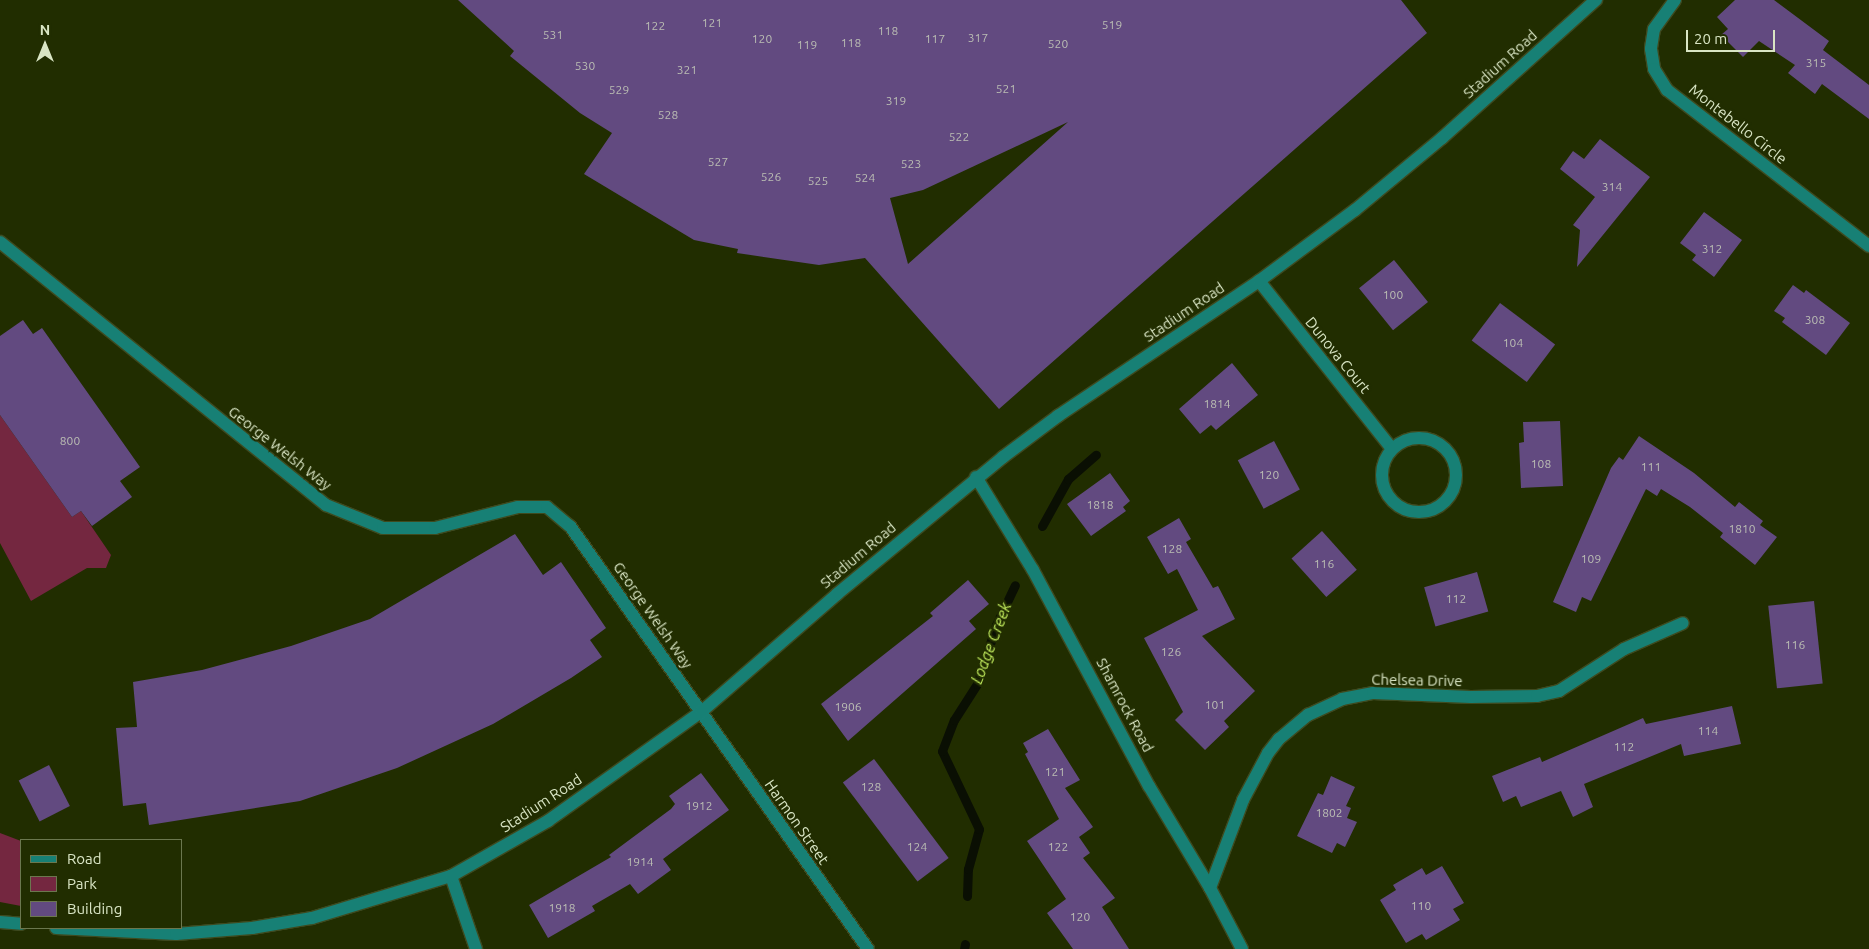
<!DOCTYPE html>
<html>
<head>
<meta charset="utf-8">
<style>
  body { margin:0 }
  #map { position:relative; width:1869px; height:949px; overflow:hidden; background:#212d00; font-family:Ubuntu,sans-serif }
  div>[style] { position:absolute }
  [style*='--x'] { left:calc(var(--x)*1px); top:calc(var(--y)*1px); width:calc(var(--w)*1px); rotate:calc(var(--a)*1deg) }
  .green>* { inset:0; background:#742740 }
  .stream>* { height:9px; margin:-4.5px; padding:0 4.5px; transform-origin:4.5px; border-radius:4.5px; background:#0a0f03 }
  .building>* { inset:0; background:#624a80; transform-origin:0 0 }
  .roads { filter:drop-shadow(1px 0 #3e4a1f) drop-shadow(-1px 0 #3e4a1f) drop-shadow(0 1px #3e4a1f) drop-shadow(0 -1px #3e4a1f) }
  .minor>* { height:12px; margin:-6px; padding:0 6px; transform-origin:6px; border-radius:6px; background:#178075 }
  .minor>.ring { margin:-6px; padding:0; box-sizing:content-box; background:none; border:12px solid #178075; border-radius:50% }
  span { translate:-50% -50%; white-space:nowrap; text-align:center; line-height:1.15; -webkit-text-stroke:4.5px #212d00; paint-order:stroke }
  .number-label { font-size:12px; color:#bbbeb3 }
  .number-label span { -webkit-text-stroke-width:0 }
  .street-label { font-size:15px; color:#d9e5c4 }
  .water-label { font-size:16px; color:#bde65a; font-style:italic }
  .legend { position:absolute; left:20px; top:839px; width:162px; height:90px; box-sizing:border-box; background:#212d00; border:1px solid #6b774e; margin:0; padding:6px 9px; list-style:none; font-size:15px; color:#d9e5c4 }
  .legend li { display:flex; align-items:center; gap:10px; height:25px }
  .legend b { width:25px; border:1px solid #6b774e }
  .north { position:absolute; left:20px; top:20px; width:50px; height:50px; -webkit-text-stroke:4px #212d00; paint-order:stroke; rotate:0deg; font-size:14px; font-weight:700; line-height:20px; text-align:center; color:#d9e5c4 }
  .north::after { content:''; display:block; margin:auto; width:18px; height:22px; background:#d9e5c4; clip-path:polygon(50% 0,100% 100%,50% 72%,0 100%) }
  .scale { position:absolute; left:1686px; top:30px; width:89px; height:22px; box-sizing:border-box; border:2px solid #d9e5c4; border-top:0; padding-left:6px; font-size:15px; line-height:18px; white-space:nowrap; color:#d9e5c4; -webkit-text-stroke:4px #212d00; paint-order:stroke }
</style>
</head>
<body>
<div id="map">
  <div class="green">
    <div style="clip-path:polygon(0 415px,72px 517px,81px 511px,111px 555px,106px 568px,87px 568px,31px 601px,0 543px)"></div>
    <div style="clip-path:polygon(0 833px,21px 841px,21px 906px,0 902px)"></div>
  </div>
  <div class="stream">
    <div style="--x:1042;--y:526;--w:54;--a:-61"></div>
    <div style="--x:1068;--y:479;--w:37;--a:-41"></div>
    <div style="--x:967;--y:896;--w:27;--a:-88"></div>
    <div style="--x:968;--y:869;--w:41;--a:-74.6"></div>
    <div style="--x:979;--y:829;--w:86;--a:-115.4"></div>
    <div style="--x:942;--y:751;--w:33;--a:-69"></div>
    <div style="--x:954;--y:720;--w:43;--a:-57.4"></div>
    <div style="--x:977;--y:684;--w:62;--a:-72.1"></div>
    <div style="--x:996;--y:625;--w:44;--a:-64.6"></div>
    <div style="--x:964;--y:949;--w:5;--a:-79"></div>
  </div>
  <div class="building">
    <div style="clip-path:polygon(evenodd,458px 0,1401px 0,1427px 33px,999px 409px,865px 258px,819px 265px,737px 253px,738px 249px,694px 240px,584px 174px,612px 133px,580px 113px,510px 56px,514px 51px,458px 0,1068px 122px,908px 264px,890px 198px,923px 190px,1068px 122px)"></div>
    <div style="clip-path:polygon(1735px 0,1774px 0,1829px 41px,1823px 50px,1869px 85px,1869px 119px,1822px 84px,1815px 94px,1788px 73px,1795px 65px,1759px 41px,1743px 57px,1721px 35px,1728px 29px,1717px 17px)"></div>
    <div style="clip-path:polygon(1600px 139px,1650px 177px,1577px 267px,1580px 230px,1573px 225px,1595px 197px,1560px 169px,1573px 151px,1584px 159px)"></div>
    <div style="clip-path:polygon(1704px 212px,1742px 240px,1714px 277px,1692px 260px,1696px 255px,1680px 243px)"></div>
    <div style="left:1394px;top:260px;width:54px;height:45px;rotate:51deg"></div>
    <div style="clip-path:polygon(1793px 285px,1804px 293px,1806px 290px,1850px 323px,1826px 355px,1782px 322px,1785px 318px,1774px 311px)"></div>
    <div style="left:1500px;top:303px;width:69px;height:47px;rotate:37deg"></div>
    <div style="clip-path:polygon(23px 320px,33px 334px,42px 328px,140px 467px,120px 481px,132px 497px,92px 526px,81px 511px,72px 517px,0 415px,0 336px)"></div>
    <div style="clip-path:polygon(1232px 363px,1258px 395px,1216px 430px,1211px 425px,1200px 434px,1179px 409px)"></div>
    <div style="clip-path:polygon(1560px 421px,1563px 486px,1521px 488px,1519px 443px,1524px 442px,1523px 422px)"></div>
    <div style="clip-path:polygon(1639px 436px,1694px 473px,1735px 507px,1739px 502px,1763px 521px,1760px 525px,1777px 537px,1755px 565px,1720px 537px,1723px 533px,1690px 507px,1661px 489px,1657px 496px,1646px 489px,1591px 601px,1582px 597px,1576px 612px,1553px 602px,1611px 468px,1619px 457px,1623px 460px)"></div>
    <div style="left:1274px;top:441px;width:55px;height:41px;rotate:62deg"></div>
    <div style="clip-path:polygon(1110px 473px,1130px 501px,1123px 507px,1126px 511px,1091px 536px,1067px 504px)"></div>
    <div style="clip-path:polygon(1179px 518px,1191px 539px,1186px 542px,1213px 588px,1218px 586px,1235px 619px,1202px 636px,1255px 691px,1224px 721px,1229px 727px,1205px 750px,1175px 720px,1183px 712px,1144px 638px,1198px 610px,1177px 569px,1168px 574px,1147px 537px)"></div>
    <div style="left:1322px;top:531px;width:52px;height:41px;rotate:48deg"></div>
    <div style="clip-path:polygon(515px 534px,543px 575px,561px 562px,606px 628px,590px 640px,602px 657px,571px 678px,493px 724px,397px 768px,300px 801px,149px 825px,146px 803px,123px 806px,116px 728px,137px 727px,133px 682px,202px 670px,291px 646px,370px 619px)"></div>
    <div style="left:1477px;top:572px;width:41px;height:55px;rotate:74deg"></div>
    <div style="clip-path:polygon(968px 580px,989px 604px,969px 621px,976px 629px,848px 741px,821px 704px,933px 616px,930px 613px)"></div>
    <div style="left:1814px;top:601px;width:83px;height:46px;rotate:84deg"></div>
    <div style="clip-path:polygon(1732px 706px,1741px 744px,1684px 756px,1681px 744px,1584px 784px,1593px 807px,1573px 817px,1561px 791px,1521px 807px,1516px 796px,1503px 802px,1492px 776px,1540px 757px,1542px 762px,1643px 718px,1646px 724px)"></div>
    <div style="clip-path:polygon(1048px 729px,1080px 780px,1065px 788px,1093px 827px,1079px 837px,1090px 853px,1083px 858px,1115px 898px,1102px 907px,1129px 949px,1073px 949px,1047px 913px,1066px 899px,1027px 841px,1059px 819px,1025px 754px,1028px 752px,1023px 743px)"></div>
    <div style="left:874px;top:759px;width:124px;height:39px;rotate:53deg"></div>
    <div style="left:49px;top:765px;width:46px;height:34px;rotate:63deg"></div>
    <div style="clip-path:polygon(701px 773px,729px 810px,663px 859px,671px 870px,638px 894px,630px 884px,592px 906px,595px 911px,548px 938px,529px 905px,611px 857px,609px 855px,671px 809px,675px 804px,669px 796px)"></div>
    <div style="clip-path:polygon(1331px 776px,1355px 787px,1346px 806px,1351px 808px,1347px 818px,1357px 822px,1345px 847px,1337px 843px,1332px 853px,1297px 836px,1318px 793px,1323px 795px)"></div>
    <div style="clip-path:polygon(1442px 866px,1464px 903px,1453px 909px,1460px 920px,1426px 940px,1422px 934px,1406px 943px,1380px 900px,1396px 890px,1393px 885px,1422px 868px,1426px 875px)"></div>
  </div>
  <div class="roads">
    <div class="minor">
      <div style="--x:1675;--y:0;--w:36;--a:126"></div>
      <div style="--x:1654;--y:29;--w:20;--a:99"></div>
      <div style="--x:1651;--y:49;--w:20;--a:81"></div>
      <div style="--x:1654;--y:69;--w:25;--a:58"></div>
      <div style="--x:1667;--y:90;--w:255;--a:37.7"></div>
      <div style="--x:0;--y:242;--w:419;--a:38.9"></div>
      <div style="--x:326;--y:505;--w:61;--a:22"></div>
      <div style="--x:383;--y:528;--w:52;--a:0"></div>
      <div style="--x:435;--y:528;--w:86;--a:-14.2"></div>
      <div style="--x:518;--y:507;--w:29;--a:0"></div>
      <div style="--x:547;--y:507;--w:30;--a:40"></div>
      <div style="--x:570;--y:526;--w:517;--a:54.84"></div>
      <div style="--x:1259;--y:281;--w:214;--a:51.6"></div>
      <div class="ring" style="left:1382px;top:438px;width:62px;height:62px"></div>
      <div style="--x:976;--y:477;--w:109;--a:58.5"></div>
      <div style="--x:1033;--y:570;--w:245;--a:61.8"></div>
      <div style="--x:1149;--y:786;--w:119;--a:59.1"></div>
      <div style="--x:1210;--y:888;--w:69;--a:62.3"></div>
      <div style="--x:451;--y:876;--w:77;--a:71.1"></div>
      <div style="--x:1210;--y:888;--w:94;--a:-69.4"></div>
      <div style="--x:1243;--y:800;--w:53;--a:-62"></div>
      <div style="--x:1268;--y:753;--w:18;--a:-52"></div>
      <div style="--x:1279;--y:739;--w:38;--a:-40"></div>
      <div style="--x:1308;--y:715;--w:38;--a:-25"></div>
      <div style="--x:1342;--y:699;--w:32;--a:-11"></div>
      <div style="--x:1373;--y:693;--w:98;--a:2.3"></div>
      <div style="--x:1471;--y:697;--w:66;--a:-0.9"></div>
      <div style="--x:1537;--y:696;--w:23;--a:-13"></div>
      <div style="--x:1559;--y:691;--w:77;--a:-32.9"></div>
      <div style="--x:1624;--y:649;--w:64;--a:-23.8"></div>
      <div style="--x:0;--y:922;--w:21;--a:5"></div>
      <div style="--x:56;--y:928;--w:120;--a:2.9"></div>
      <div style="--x:176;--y:934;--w:76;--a:-4.5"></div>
      <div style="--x:252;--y:928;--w:61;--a:-9.5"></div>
      <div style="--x:312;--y:918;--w:145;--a:-16.8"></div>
      <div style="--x:451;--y:876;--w:112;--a:-29.6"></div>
      <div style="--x:548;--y:821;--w:188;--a:-35.5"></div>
      <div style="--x:701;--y:712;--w:180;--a:-40.9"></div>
      <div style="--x:837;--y:594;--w:215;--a:-39.5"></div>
      <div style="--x:1003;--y:457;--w:69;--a:-36.7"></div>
      <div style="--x:1058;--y:416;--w:242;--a:-33.9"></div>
      <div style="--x:1259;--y:281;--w:119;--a:-36.5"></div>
      <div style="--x:1355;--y:210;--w:113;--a:-39.6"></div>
      <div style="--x:1442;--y:138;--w:207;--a:-41.9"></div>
    </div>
  </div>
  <div class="number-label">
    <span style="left:712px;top:23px">121</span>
    <span style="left:1112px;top:25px">519</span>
    <span style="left:655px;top:26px">122</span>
    <span style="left:888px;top:31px">118</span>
    <span style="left:553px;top:35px">531</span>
    <span style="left:978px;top:38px">317</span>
    <span style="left:762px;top:39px">120</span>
    <span style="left:935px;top:39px">117</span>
    <span style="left:851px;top:43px">118</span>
    <span style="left:1058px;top:44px">520</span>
    <span style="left:807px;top:45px">119</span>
    <span style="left:1816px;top:63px">315</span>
    <span style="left:585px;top:66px">530</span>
    <span style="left:687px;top:70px">321</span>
    <span style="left:1006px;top:89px">521</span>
    <span style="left:619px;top:90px">529</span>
    <span style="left:896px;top:101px">319</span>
    <span style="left:668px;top:115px">528</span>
    <span style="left:959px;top:137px">522</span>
    <span style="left:718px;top:162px">527</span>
    <span style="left:911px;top:164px">523</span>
    <span style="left:771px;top:177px">526</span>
    <span style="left:865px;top:178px">524</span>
    <span style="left:818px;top:181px">525</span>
    <span style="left:1612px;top:187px">314</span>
    <span style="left:1712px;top:249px">312</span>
    <span style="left:1393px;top:295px">100</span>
    <span style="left:1815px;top:320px">308</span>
    <span style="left:1513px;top:343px">104</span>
    <span style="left:1217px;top:404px">1814</span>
    <span style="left:70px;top:441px">800</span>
    <span style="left:1541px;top:464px">108</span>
    <span style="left:1651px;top:467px">111</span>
    <span style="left:1269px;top:475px">120</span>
    <span style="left:1100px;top:505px">1818</span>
    <span style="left:1742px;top:529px">1810</span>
    <span style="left:1172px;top:549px">128</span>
    <span style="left:1591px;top:559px">109</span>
    <span style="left:1324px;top:564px">116</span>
    <span style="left:1456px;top:599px">112</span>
    <span style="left:1795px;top:645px">116</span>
    <span style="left:1171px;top:652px">126</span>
    <span style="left:1215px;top:705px">101</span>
    <span style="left:848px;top:707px">1906</span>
    <span style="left:1708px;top:731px">114</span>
    <span style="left:1624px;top:747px">112</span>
    <span style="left:1055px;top:772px">121</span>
    <span style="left:871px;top:787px">128</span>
    <span style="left:699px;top:806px">1912</span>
    <span style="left:1329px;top:813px">1802</span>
    <span style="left:917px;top:847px">124</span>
    <span style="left:1058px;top:847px">122</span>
    <span style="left:640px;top:862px">1914</span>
    <span style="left:1421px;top:906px">110</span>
    <span style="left:562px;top:908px">1918</span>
    <span style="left:1080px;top:917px">120</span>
  </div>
  <div class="street-label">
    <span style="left:1500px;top:64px;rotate:-42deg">Stadium Road</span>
    <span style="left:1738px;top:124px;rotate:38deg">Montebello Circle</span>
    <span style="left:1184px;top:312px;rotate:-34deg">Stadium Road</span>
    <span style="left:1338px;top:355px;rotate:51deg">Dunova Court</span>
    <span style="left:280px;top:448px;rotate:38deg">George Welsh Way</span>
    <span style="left:858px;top:555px;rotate:-40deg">Stadium Road</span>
    <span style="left:653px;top:615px;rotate:55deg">George Welsh Way</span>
    <span style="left:1417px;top:680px;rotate:1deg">Chelsea Drive</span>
    <span style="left:1125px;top:705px;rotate:62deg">Shamrock Road</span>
    <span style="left:541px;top:803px;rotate:-33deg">Stadium Road</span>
    <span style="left:797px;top:822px;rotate:55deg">Harmon Street</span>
  </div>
  <div class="water-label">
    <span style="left:991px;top:643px;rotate:-69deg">Lodge Creek</span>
  </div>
  <ul class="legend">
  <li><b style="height:6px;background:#178075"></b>Road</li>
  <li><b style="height:14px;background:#742740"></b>Park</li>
  <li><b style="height:14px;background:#624a80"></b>Building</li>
  </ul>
  <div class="north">N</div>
  <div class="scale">20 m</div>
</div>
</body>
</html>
